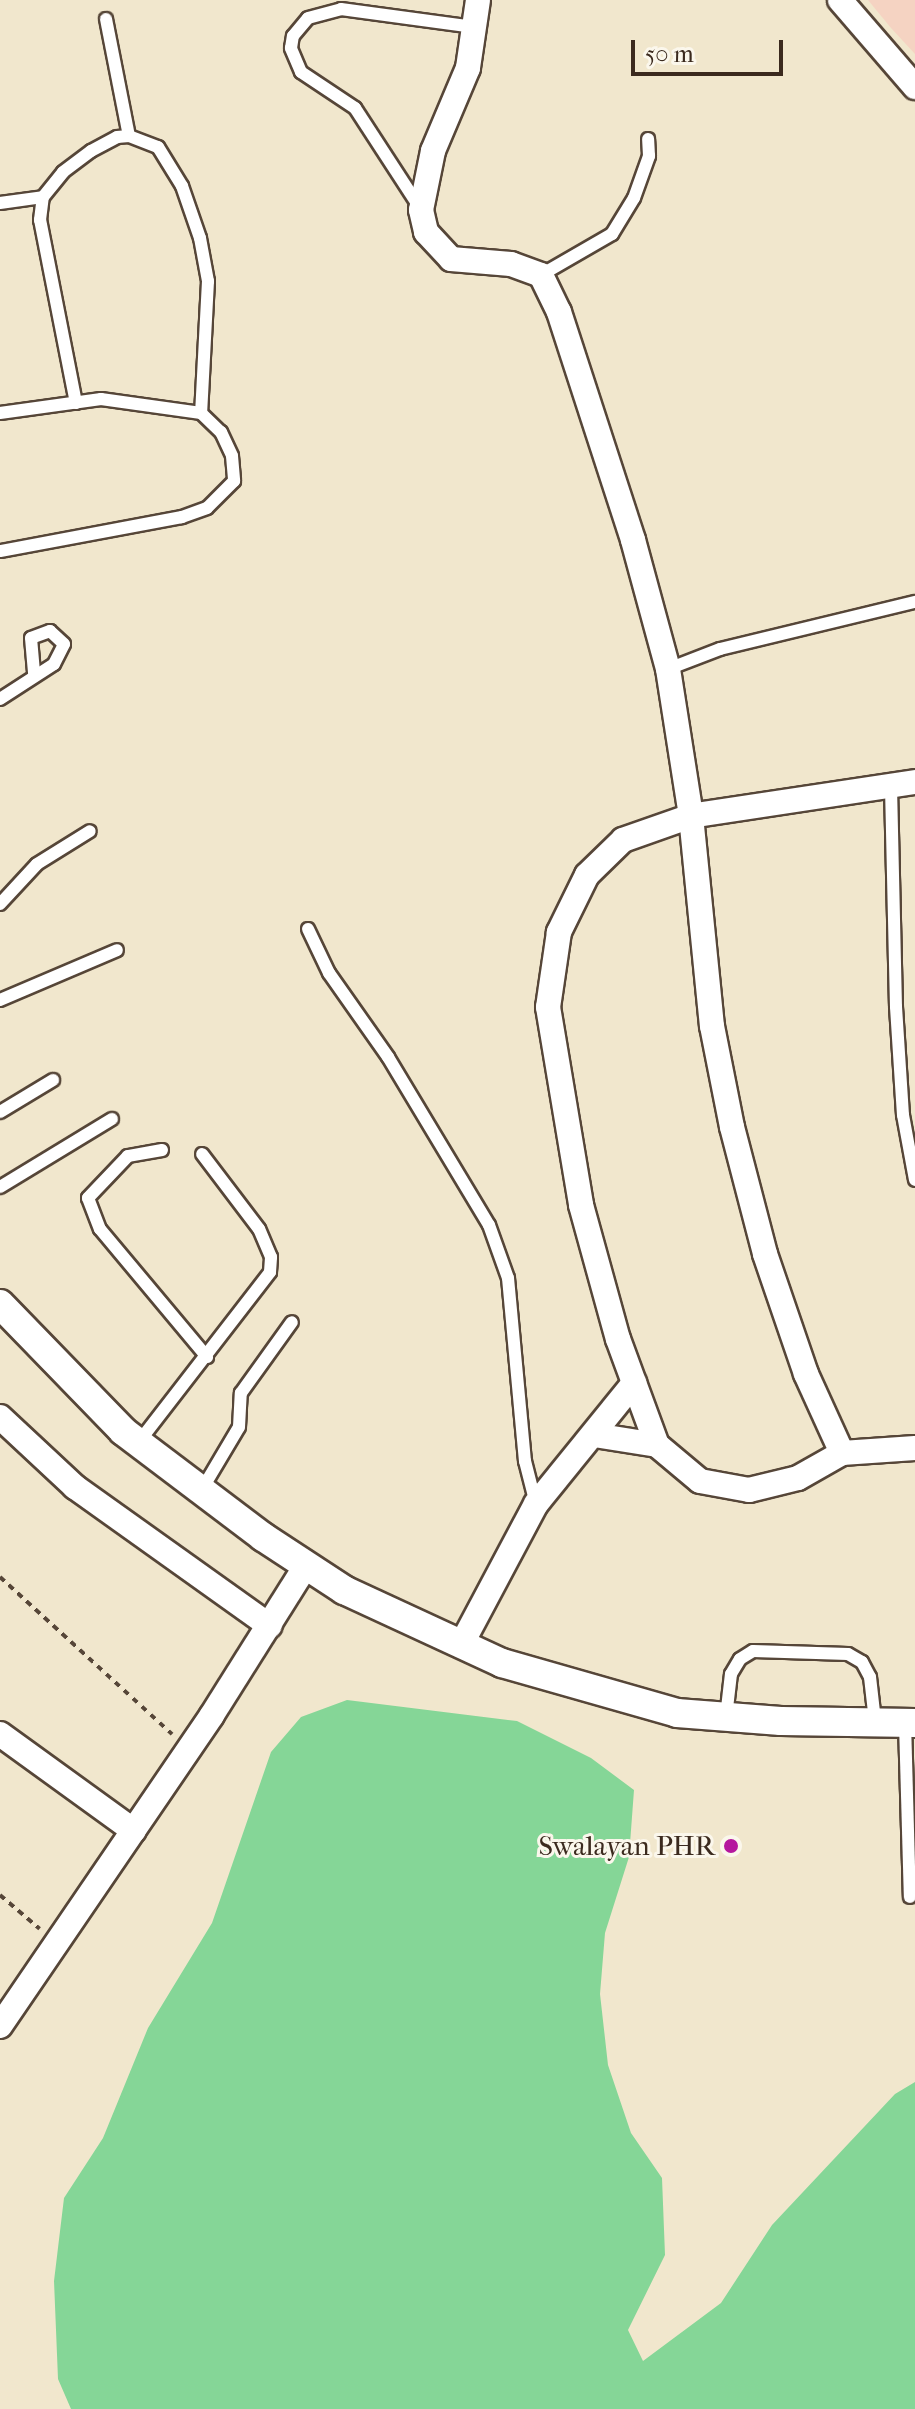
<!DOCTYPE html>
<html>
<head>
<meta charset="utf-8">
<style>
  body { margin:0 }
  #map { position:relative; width:915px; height:2409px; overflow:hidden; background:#f1e7cd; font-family:"IM FELL French Canon",serif }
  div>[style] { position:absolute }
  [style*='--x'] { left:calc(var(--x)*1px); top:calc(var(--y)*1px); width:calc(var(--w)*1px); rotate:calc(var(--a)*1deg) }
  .built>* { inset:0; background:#f5d3c2 }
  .green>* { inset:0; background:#85d697 }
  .path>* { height:4px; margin-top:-2px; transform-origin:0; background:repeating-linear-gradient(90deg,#564638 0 6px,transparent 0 12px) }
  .roads { filter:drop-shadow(2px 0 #564638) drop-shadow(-2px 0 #564638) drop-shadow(0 2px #564638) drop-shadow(0 -2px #564638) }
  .service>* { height:12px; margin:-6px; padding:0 6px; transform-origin:6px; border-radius:6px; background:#fff }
  .minor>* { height:24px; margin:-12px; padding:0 12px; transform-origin:12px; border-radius:12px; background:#fff }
  .tertiary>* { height:28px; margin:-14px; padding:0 14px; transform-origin:14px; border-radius:14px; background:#fff }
  .dots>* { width:22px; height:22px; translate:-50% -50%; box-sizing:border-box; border:4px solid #fbf7ec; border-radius:50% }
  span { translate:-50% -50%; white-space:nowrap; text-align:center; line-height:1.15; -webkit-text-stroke:6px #fbf7ec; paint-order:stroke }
  .poi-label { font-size:28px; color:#3b2a1e }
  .right { translate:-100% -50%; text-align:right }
  .scale { position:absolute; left:631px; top:40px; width:152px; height:36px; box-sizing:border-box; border:4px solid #3b2a1e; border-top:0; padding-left:10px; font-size:24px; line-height:28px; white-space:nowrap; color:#3b2a1e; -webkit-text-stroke:6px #fbf7ec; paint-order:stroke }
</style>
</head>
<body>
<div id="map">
  <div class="built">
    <div style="clip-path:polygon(868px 0,915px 0,915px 54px,891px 28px)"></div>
  </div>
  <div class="green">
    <div style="clip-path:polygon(347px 1700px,517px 1721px,591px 1758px,634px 1790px,629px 1857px,605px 1933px,600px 1994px,608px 2065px,631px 2133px,662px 2178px,665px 2255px,628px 2330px,643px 2361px,721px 2303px,772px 2225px,895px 2094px,915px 2082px,915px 2409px,71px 2409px,58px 2379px,54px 2281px,64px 2198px,103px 2138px,148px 2028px,212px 1923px,271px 1752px,301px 1717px)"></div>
  </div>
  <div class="path">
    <div style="--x:0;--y:1577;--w:233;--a:42.4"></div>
    <div style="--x:0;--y:1895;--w:52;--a:40.4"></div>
  </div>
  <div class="roads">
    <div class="service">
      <div style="--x:106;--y:19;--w:119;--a:78.9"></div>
      <div style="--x:0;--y:203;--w:43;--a:-7.9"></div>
      <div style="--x:420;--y:208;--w:119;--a:-123"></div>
      <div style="--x:355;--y:108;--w:65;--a:-146.3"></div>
      <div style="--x:301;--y:72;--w:26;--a:-113"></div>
      <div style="--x:291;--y:48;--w:12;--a:-81"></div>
      <div style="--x:293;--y:36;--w:23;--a:-50"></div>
      <div style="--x:308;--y:18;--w:34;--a:-15"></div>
      <div style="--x:341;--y:9;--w:134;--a:7.7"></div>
      <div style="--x:541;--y:275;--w:82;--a:-30"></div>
      <div style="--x:612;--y:234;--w:42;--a:-58.6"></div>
      <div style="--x:634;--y:198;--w:45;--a:-70.3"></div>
      <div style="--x:649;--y:156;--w:17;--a:-93"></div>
      <div style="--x:76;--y:403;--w:187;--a:-101.1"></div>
      <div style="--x:40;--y:220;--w:23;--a:-83"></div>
      <div style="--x:43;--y:197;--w:32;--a:-51"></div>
      <div style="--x:63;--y:172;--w:35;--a:-37"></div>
      <div style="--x:91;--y:151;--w:30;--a:-28"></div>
      <div style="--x:117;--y:137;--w:12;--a:-5"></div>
      <div style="--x:129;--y:136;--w:31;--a:21"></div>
      <div style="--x:158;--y:147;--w:46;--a:58.4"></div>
      <div style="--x:182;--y:186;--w:55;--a:70.9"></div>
      <div style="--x:200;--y:238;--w:44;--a:79.5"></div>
      <div style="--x:208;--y:281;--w:132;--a:93"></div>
      <div style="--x:0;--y:413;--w:102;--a:-7.9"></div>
      <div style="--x:101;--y:399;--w:101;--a:8"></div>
      <div style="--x:201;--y:413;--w:28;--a:44"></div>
      <div style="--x:221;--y:432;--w:26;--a:65"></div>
      <div style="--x:232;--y:456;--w:25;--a:85"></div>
      <div style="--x:234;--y:481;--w:38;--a:135"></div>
      <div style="--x:207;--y:508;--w:27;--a:160"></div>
      <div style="--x:182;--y:517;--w:185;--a:169.4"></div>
      <div style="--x:668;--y:669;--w:56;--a:-21"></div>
      <div style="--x:720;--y:649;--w:201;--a:-13.6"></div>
      <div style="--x:0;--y:699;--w:64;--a:-32.9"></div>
      <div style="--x:54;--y:664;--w:22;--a:-63"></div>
      <div style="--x:64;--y:644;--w:19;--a:-137"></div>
      <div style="--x:50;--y:631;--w:20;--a:160"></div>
      <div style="--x:31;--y:638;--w:38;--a:85"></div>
      <div style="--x:891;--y:787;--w:220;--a:88.7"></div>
      <div style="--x:896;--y:1007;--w:108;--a:86.3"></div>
      <div style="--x:903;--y:1115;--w:66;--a:79.5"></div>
      <div style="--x:0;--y:904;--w:54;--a:-47.2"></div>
      <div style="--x:37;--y:864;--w:62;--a:-31.9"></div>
      <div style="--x:308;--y:929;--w:49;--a:64.5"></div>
      <div style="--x:329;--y:973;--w:103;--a:54.9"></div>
      <div style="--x:388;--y:1057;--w:196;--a:59"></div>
      <div style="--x:489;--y:1225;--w:56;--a:70.3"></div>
      <div style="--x:508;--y:1278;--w:184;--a:84.7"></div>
      <div style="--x:525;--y:1461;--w:44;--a:75.7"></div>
      <div style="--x:0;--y:1000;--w:127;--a:-23.1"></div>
      <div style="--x:0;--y:1112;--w:62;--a:-31.1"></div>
      <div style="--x:162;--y:1150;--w:35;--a:170"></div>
      <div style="--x:128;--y:1156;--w:58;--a:133.6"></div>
      <div style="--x:88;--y:1198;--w:33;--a:69"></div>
      <div style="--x:100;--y:1229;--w:167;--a:50.1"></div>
      <div style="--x:0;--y:1187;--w:131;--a:-31.3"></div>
      <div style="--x:138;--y:1443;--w:216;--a:-52.3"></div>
      <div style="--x:270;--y:1272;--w:15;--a:-86"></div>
      <div style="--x:271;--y:1257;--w:30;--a:-113"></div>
      <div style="--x:259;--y:1229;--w:94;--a:-127.2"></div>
      <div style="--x:201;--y:1491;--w:74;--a:-59.3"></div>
      <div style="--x:239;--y:1427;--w:34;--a:-87"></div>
      <div style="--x:241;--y:1393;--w:87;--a:-54.3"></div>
      <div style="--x:726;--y:1717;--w:43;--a:-83.4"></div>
      <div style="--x:731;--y:1674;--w:17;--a:-59"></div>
      <div style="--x:740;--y:1659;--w:15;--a:-32"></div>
      <div style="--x:753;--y:1651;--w:95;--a:1.8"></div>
      <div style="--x:848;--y:1654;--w:16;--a:30"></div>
      <div style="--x:862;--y:1662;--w:17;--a:62"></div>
      <div style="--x:870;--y:1677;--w:44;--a:83.5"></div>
      <div style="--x:905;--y:1723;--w:174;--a:88.4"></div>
    </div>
    <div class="minor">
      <div style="--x:478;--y:0;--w:69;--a:98.4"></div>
      <div style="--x:468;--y:68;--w:90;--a:112.9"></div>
      <div style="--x:433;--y:151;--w:60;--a:101.5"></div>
      <div style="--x:421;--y:210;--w:23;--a:77"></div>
      <div style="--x:426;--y:232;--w:37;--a:47"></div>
      <div style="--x:451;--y:259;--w:60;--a:4.8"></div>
      <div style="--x:511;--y:264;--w:32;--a:20"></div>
      <div style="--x:541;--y:275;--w:41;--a:64.1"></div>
      <div style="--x:559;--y:312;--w:240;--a:72"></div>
      <div style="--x:633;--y:540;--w:134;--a:74.8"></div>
      <div style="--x:668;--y:669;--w:149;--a:81.1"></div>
      <div style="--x:691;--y:816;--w:211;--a:84.3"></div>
      <div style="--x:712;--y:1026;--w:103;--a:78.8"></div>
      <div style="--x:732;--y:1127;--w:131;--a:75.4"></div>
      <div style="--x:765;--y:1254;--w:127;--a:71.1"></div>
      <div style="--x:806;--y:1374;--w:87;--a:65.5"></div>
      <div style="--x:840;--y:0;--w:115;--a:49.2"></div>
      <div style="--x:915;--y:782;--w:227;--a:171.4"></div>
      <div style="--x:691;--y:816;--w:72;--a:160.6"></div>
      <div style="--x:623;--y:840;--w:50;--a:135.8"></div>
      <div style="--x:587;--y:875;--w:64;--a:116.2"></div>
      <div style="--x:559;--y:932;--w:76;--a:98.3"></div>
      <div style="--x:548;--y:1007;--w:201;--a:80.5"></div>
      <div style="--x:581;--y:1205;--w:139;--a:74.6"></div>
      <div style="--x:618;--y:1339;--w:113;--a:69.8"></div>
      <div style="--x:657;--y:1445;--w:56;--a:39.9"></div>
      <div style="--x:700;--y:1481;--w:50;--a:10.4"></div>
      <div style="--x:749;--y:1490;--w:50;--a:-13.8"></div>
      <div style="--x:798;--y:1478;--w:51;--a:-29.6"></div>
      <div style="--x:842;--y:1453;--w:73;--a:-3.9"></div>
      <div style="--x:0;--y:1417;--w:103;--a:43"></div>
      <div style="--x:75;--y:1487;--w:239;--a:35.5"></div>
      <div style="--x:594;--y:1435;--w:64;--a:9"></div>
      <div style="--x:461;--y:1645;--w:160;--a:-62"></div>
      <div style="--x:536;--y:1504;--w:156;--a:-51"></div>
      <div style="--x:0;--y:1734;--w:165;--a:35.9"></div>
      <div style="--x:0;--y:2026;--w:376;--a:-55.7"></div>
      <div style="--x:212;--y:1715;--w:178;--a:-57.8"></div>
    </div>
    <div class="tertiary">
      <div style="--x:0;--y:1304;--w:177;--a:45.9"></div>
      <div style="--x:123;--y:1431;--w:176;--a:37.1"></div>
      <div style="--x:263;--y:1537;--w:97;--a:33.2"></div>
      <div style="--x:344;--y:1590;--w:174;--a:24.8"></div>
      <div style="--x:502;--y:1663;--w:182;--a:15.9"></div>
      <div style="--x:677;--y:1713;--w:104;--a:4.4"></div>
      <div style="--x:781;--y:1721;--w:134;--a:0.9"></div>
    </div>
  </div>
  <div class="dots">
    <div style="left:731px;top:1846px;background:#b5179e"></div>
  </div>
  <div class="poi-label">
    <span class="right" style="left:715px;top:1846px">Swalayan PHR</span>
  </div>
  <div class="scale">50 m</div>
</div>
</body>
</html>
